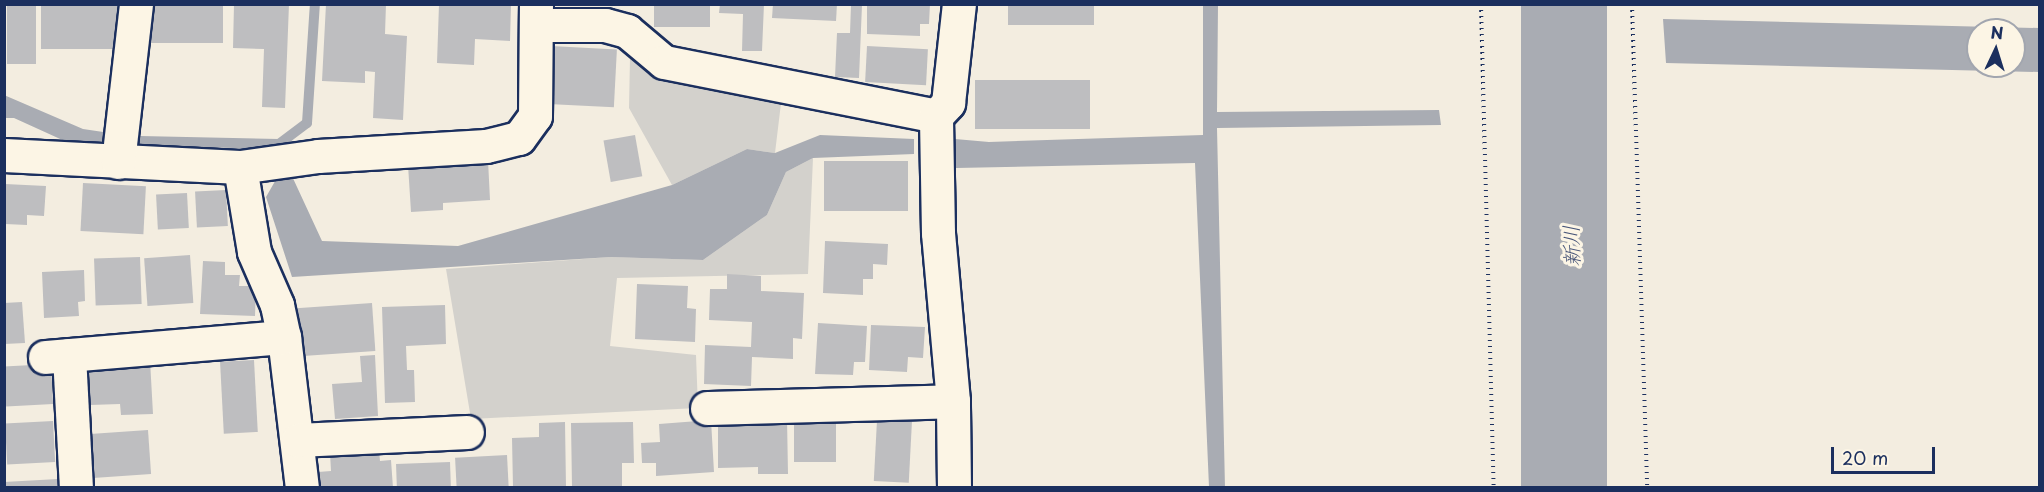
<!DOCTYPE html>
<html>
<head>
<meta charset="utf-8">
<style>
  body { margin:0 }
  #map { position:relative; width:2044px; height:492px; overflow:hidden; background:#f3ede0; font-family:"Playpen Sans","Klee One",sans-serif }
  div>[style] { position:absolute }
  [style*='--x'] { left:calc(var(--x)*1px); top:calc(var(--y)*1px); width:calc(var(--w)*1px); rotate:calc(var(--a)*1deg) }
  .green>* { inset:0; background:#d3d1cc }
  .water>* { inset:0; background:#a9acb3; transform-origin:0 0 }
  .stream>* { height:10px; margin:-5px; padding:0 5px; transform-origin:5px; border-radius:5px; background:#a9acb3 }
  .building>* { inset:0; background:#bebec0; transform-origin:0 0 }
  .path>* { height:4px; margin-top:-2px; transform-origin:0; background:repeating-linear-gradient(90deg,#1b2f5e 0 1.5px,transparent 0 6px) }
  .roads { filter:drop-shadow(2px 0 #1b2f5e) drop-shadow(-2px 0 #1b2f5e) drop-shadow(0 2px #1b2f5e) drop-shadow(0 -2px #1b2f5e) }
  .street>* { height:33px; margin:-16.5px; padding:0 16.5px; transform-origin:16.5px; border-radius:16.5px; background:#fcf5e5 }
  span { translate:-50% -50%; white-space:nowrap; text-align:center; line-height:1.15; -webkit-text-stroke:6px #fcf5e5; paint-order:stroke }
  .water-label { font-size:21px; color:#465478; font-style:italic }
  .frame { position:absolute; inset:0; border:6px solid #1b2f5e; pointer-events:none }
  .north { position:absolute; left:1966px; top:18px; width:60px; height:60px; box-sizing:border-box; background:#fcf5e5; border:2px solid #a2a6af; border-radius:50%; rotate:4deg; font-size:16px; font-weight:700; line-height:24px; text-align:center; color:#1b2f5e }
  .north::after { content:''; display:block; margin:auto; width:21px; height:27px; background:#1b2f5e; clip-path:polygon(50% 0,100% 100%,50% 72%,0 100%) }
  .scale { position:absolute; left:1831px; top:447px; width:104px; height:27px; box-sizing:border-box; border:3px solid #1b2f5e; border-top:0; padding-left:8px; font-size:18px; line-height:21px; white-space:nowrap; color:#1b2f5e; -webkit-text-stroke:4px #fcf5e5; paint-order:stroke }
</style>
</head>
<body>
<div id="map">
  <div class="green">
    <div style="clip-path:polygon(630px 58px,648px 72px,782px 95px,775px 153px,747px 149px,672px 185px,629px 108px)"></div>
    <div style="clip-path:polygon(813px 158px,808px 274px,617px 278px,610px 346px,696px 355px,698px 408px,471px 419px,446px 269px,611px 257px,703px 260px,767px 215px,786px 172px)"></div>
  </div>
  <div class="water">
    <div style="clip-path:polygon(1203px 5px,1218px 5px,1217px 112px,1439px 110px,1441px 125px,1217px 128px,1225px 488px,1209px 487px,1195px 163px,956px 168px,955px 148px,955px 139px,989px 142px,1203px 135px)"></div>
    <div style="left:1521px;top:5px;width:86px;height:482px"></div>
    <div style="clip-path:polygon(evenodd,1663px 19px,2039px 28px,2039px 72px,1666px 63px,1663px 19px,1978px 30px,2014px 30px,2014px 66px,1978px 66px,1978px 30px)"></div>
    <div style="clip-path:polygon(4px 95px,83px 129px,110px 133px,104px 145px,69px 143px,14px 118px,5px 118px)"></div>
    <div style="clip-path:polygon(820px 135px,914px 139px,914px 154px,813px 158px,786px 172px,767px 215px,703px 260px,611px 257px,292px 277px,266px 197px,278px 176px,291px 174px,322px 241px,458px 246px,672px 185px,747px 149px,775px 153px)"></div>
  </div>
  <div class="stream">
    <div style="--x:140;--y:141;--w:139;--a:1.2"></div>
    <div style="--x:279;--y:144;--w:35;--a:-37"></div>
    <div style="--x:307;--y:123;--w:119;--a:-86.2"></div>
  </div>
  <div class="building">
    <div style="left:7px;top:4px;width:29px;height:60px"></div>
    <div style="left:41px;top:4px;width:76px;height:45px"></div>
    <div style="left:151px;top:4px;width:72px;height:39px"></div>
    <div style="clip-path:polygon(234px 4px,289px 4px,285px 108px,262px 107px,264px 49px,233px 48px)"></div>
    <div style="clip-path:polygon(326px 4px,386px 4px,385px 34px,407px 36px,403px 120px,373px 118px,375px 72px,365px 71px,365px 83px,322px 81px)"></div>
    <div style="clip-path:polygon(439px 4px,511px 4px,510px 41px,475px 39px,474px 65px,437px 63px)"></div>
    <div style="left:654px;top:4px;width:56px;height:23px"></div>
    <div style="clip-path:polygon(720px 4px,764px 4px,762px 51px,742px 51px,743px 14px,719px 13px)"></div>
    <div style="clip-path:polygon(773px 4px,837px 4px,836px 21px,772px 18px)"></div>
    <div style="clip-path:polygon(867px 4px,930px 4px,929px 24px,920px 24px,920px 36px,867px 34px)"></div>
    <div style="left:1008px;top:4px;width:86px;height:21px"></div>
    <div style="clip-path:polygon(851px 5px,862px 5px,859px 78px,835px 77px,837px 33px,850px 33px)"></div>
    <div style="left:551px;top:46px;width:66px;height:58px;rotate:3deg"></div>
    <div style="left:867px;top:46px;width:61px;height:36px;rotate:3deg"></div>
    <div style="left:1090px;top:80px;width:49px;height:115px;rotate:90deg"></div>
    <div style="left:635px;top:135px;width:42px;height:32px;rotate:80deg"></div>
    <div style="clip-path:polygon(488px 160px,490px 200px,443px 203px,443px 210px,411px 212px,408px 165px)"></div>
    <div style="left:824px;top:161px;width:84px;height:50px"></div>
    <div style="left:83px;top:183px;width:63px;height:48px;rotate:3deg"></div>
    <div style="clip-path:polygon(5px 184px,46px 186px,44px 216px,27px 215px,27px 225px,5px 224px)"></div>
    <div style="left:226px;top:190px;width:36px;height:31px;rotate:87deg"></div>
    <div style="left:187px;top:193px;width:35px;height:31px;rotate:87deg"></div>
    <div style="clip-path:polygon(825px 241px,888px 244px,887px 265px,873px 264px,873px 279px,863px 279px,863px 295px,823px 293px)"></div>
    <div style="left:190px;top:255px;width:48px;height:46px;rotate:86deg"></div>
    <div style="left:140px;top:257px;width:47px;height:46px;rotate:88deg"></div>
    <div style="clip-path:polygon(203px 261px,225px 262px,225px 275px,240px 275px,239px 286px,256px 286px,255px 316px,200px 314px)"></div>
    <div style="clip-path:polygon(84px 270px,85px 301px,78px 302px,79px 316px,44px 318px,42px 272px)"></div>
    <div style="clip-path:polygon(727px 274px,761px 276px,761px 291px,804px 293px,802px 339px,793px 338px,793px 359px,752px 357px,751px 386px,704px 384px,705px 345px,751px 347px,752px 322px,709px 320px,710px 289px,727px 289px)"></div>
    <div style="clip-path:polygon(637px 284px,688px 286px,687px 308px,696px 309px,695px 342px,635px 339px)"></div>
    <div style="clip-path:polygon(22px 302px,25px 343px,4px 344px,4px 303px)"></div>
    <div style="left:372px;top:303px;width:48px;height:76px;rotate:86deg"></div>
    <div style="clip-path:polygon(445px 305px,446px 344px,406px 346px,407px 370px,414px 370px,415px 402px,385px 403px,382px 307px)"></div>
    <div style="clip-path:polygon(818px 323px,867px 326px,865px 362px,854px 362px,853px 375px,815px 374px)"></div>
    <div style="clip-path:polygon(871px 325px,925px 327px,923px 358px,908px 357px,907px 372px,869px 370px)"></div>
    <div style="clip-path:polygon(375px 355px,378px 416px,335px 419px,332px 384px,362px 382px,360px 356px)"></div>
    <div style="clip-path:polygon(150px 360px,153px 414px,121px 415px,120px 404px,90px 405px,88px 364px)"></div>
    <div style="left:254px;top:360px;width:72px;height:34px;rotate:87deg"></div>
    <div style="left:51px;top:364px;width:40px;height:47px;rotate:87deg"></div>
    <div style="clip-path:polygon(718px 418px,787px 418px,788px 474px,758px 474px,758px 467px,718px 468px)"></div>
    <div style="clip-path:polygon(711px 420px,714px 472px,656px 476px,656px 463px,642px 463px,641px 443px,660px 442px,659px 424px)"></div>
    <div style="left:794px;top:420px;width:42px;height:42px"></div>
    <div style="left:877px;top:420px;width:35px;height:61px;rotate:3deg"></div>
    <div style="left:53px;top:421px;width:41px;height:48px;rotate:87deg"></div>
    <div style="clip-path:polygon(565px 422px,566px 488px,513px 488px,512px 438px,539px 437px,539px 423px)"></div>
    <div style="clip-path:polygon(633px 422px,634px 463px,622px 463px,622px 488px,572px 488px,571px 423px)"></div>
    <div style="left:148px;top:430px;width:44px;height:58px;rotate:86deg"></div>
    <div style="clip-path:polygon(379px 450px,380px 461px,391px 460px,393px 488px,318px 488px,318px 472px,331px 471px,330px 453px)"></div>
    <div style="left:507px;top:455px;width:33px;height:52px;rotate:87deg"></div>
    <div style="left:450px;top:462px;width:26px;height:54px;rotate:88deg"></div>
    <div style="clip-path:polygon(58px 479px,59px 488px,4px 488px,4px 482px)"></div>
  </div>
  <div class="path">
    <div style="--x:1481;--y:4;--w:484;--a:88.5"></div>
    <div style="--x:1632;--y:4;--w:484;--a:88.2"></div>
  </div>
  <div class="roads">
    <div class="street">
      <div style="--x:539;--y:25;--w:66;--a:0"></div>
      <div style="--x:605;--y:25;--w:23;--a:15"></div>
      <div style="--x:627;--y:31;--w:48;--a:40"></div>
      <div style="--x:664;--y:62;--w:277;--a:11.2"></div>
      <div style="--x:4;--y:155;--w:236;--a:2.9"></div>
      <div style="--x:240;--y:167;--w:79;--a:-8"></div>
      <div style="--x:318;--y:156;--w:168;--a:-3.4"></div>
      <div style="--x:486;--y:146;--w:34;--a:-14"></div>
      <div style="--x:519;--y:138;--w:27;--a:-54"></div>
      <div style="--x:535;--y:116;--w:112;--a:-89.5"></div>
      <div style="--x:118;--y:162;--w:159;--a:-83.5"></div>
      <div style="--x:240;--y:167;--w:86;--a:80.6"></div>
      <div style="--x:254;--y:252;--w:58;--a:66.5"></div>
      <div style="--x:277;--y:305;--w:33;--a:78"></div>
      <div style="--x:284;--y:337;--w:152;--a:83.2"></div>
      <div style="--x:69;--y:355;--w:133;--a:87"></div>
      <div style="--x:45;--y:357;--w:240;--a:-4.8"></div>
      <div style="--x:707;--y:408;--w:246;--a:-1.6"></div>
      <div style="--x:298;--y:440;--w:169;--a:-2.7"></div>
      <div style="--x:954;--y:488;--w:87;--a:-90.7"></div>
      <div style="--x:953;--y:401;--w:169;--a:-95.1"></div>
      <div style="--x:938;--y:233;--w:117;--a:-91"></div>
      <div style="--x:936;--y:116;--w:18;--a:-47"></div>
      <div style="--x:948;--y:103;--w:100;--a:-83.7"></div>
    </div>
  </div>
  <div class="water-label">
    <span style="left:1570px;top:246px;rotate:-92deg">新川</span>
  </div>
  <div class="frame"></div>
  <div class="north">N</div>
  <div class="scale">20 m</div>
</div>
</body>
</html>
